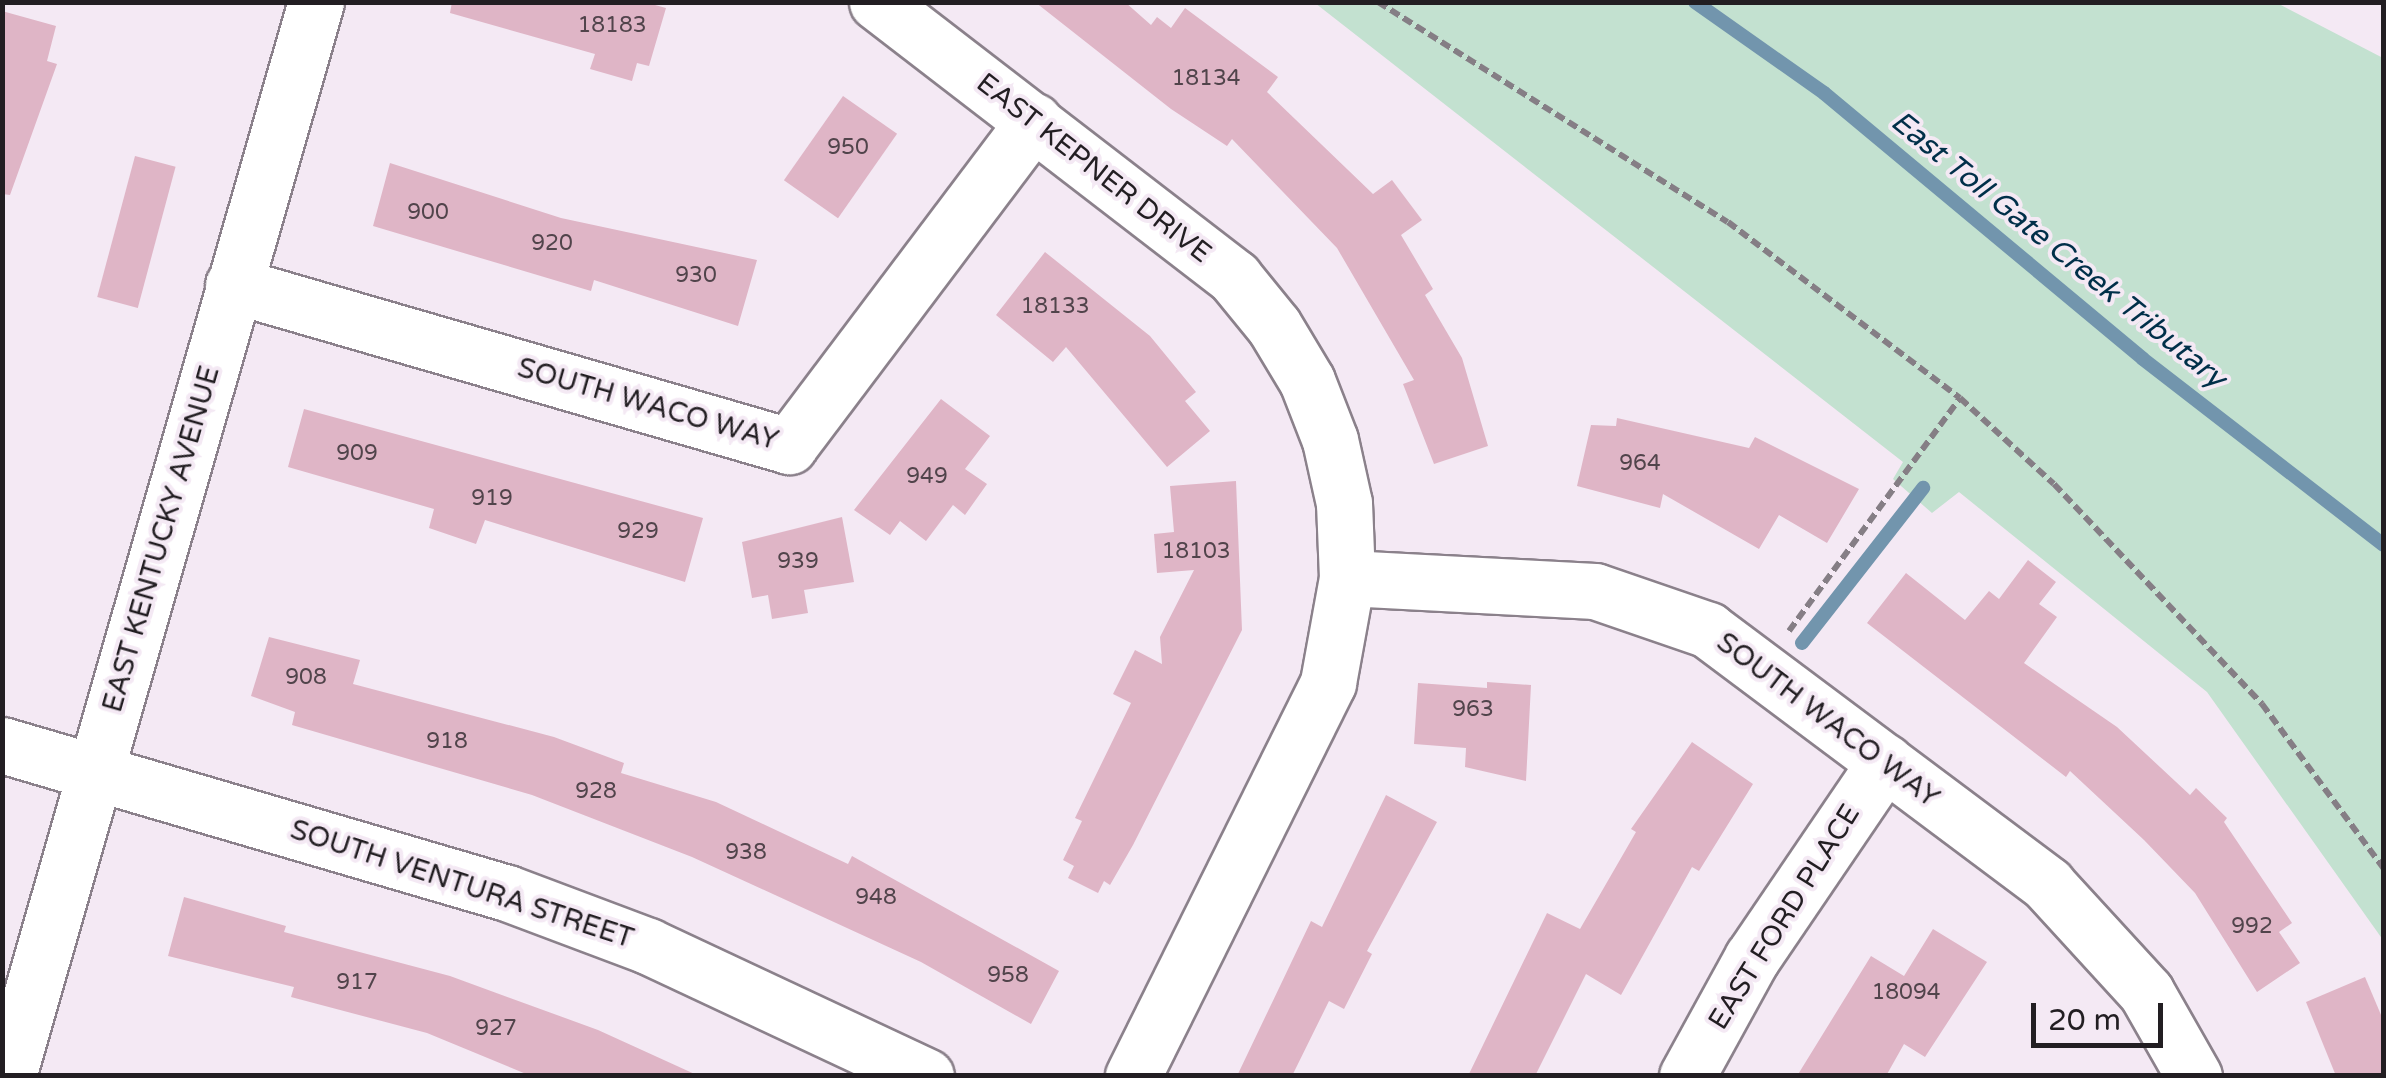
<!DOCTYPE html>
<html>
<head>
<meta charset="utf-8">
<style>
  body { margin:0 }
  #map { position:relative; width:2386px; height:1078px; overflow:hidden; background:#f4e9f4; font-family:"Varela Round",sans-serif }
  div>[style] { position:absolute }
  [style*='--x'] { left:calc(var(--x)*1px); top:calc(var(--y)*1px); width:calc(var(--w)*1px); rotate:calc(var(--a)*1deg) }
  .green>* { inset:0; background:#c3e1d0 }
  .stream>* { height:14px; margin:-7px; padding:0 7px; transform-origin:7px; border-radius:7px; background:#7295ad }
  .building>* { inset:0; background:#dfb5c6; transform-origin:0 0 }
  .path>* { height:6px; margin-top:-3px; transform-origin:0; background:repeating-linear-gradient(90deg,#857e85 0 10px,transparent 0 15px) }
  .roads { filter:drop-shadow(2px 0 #8b818b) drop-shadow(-2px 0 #8b818b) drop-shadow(0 2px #8b818b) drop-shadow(0 -2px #8b818b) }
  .minor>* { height:55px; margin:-27.5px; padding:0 27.5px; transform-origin:27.5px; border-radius:27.5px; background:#fff }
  span { translate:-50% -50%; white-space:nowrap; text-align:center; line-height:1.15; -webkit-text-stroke:8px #f4e9f4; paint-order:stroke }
  .number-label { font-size:22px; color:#51444b }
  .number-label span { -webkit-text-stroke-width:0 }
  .street-label { font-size:28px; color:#221e22 }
  .water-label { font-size:30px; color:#002f49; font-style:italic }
  .frame { position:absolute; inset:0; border:5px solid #221e22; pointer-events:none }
  .scale { position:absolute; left:2031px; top:1003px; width:132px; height:45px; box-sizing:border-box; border:5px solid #221e22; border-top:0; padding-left:12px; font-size:30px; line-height:35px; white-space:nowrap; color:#221e22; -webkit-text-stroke:8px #f4e9f4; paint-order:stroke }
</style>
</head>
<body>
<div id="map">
  <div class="green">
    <div style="clip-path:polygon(1315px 3px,2277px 3px,2383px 58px,2383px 940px,2207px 692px,1959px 492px,1932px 513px,1893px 479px,1903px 462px)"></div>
  </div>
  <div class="stream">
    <div style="--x:1695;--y:2;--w:158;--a:35.2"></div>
    <div style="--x:1824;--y:93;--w:415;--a:39.8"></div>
    <div style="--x:2143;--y:359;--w:304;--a:37.7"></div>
    <div style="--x:1802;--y:643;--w:197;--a:-52"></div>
  </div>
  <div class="building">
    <div style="clip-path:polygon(452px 2px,644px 2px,666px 8px,649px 66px,637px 63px,632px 81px,590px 69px,595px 54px,450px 13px)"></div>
    <div style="clip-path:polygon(1035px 2px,1125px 2px,1151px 25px,1157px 17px,1171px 28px,1185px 8px,1278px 77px,1267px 92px,1373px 194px,1392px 180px,1422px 220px,1401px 235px,1433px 289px,1425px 295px,1462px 358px,1488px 446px,1434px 464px,1403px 384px,1414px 380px,1337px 248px,1232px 139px,1227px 146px,1171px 109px)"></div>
    <div style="clip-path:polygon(2px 11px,56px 26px,47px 61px,57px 64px,10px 195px,2px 194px)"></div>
    <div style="left:843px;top:96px;width:66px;height:103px;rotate:35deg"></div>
    <div style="left:135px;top:156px;width:42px;height:146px;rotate:15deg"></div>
    <div style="clip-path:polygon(390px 163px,561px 218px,757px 260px,738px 326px,594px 280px,591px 291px,373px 226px)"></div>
    <div style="clip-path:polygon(1045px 252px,1150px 336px,1196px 392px,1185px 401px,1210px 431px,1167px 467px,1066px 347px,1053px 362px,996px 315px)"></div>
    <div style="clip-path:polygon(941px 399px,990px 436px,965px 469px,987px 484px,965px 515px,953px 505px,926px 541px,900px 521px,890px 535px,854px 510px)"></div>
    <div style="clip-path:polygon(304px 409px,703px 518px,685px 582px,485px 520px,476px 544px,429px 528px,434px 509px,288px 467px)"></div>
    <div style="clip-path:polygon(1617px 418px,1749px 448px,1755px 437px,1859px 489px,1827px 543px,1779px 515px,1759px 549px,1663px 494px,1660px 508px,1577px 486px,1591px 425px,1616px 426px)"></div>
    <div style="clip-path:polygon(1236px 481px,1242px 630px,1133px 845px,1110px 885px,1104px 881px,1098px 893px,1068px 878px,1074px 866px,1063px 860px,1082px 821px,1075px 818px,1131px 703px,1113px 694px,1135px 650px,1162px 664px,1160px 637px,1194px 570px,1157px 573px,1154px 534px,1174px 532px,1170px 486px)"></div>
    <div style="clip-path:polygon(842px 517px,854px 582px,804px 590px,808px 613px,772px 619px,768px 595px,752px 598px,742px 542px)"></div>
    <div style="clip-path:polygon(2028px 560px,2056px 582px,2039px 604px,2057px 617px,2024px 663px,2117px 727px,2190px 795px,2196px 788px,2227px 818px,2224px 822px,2292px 923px,2279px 932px,2300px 963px,2257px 992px,2195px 893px,2144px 840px,2070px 771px,2066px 777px,1867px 623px,1906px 573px,1965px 620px,1989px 591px,1999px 599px)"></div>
    <div style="clip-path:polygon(269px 637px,360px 660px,353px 684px,554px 737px,624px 763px,621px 773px,716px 802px,848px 864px,852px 856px,1059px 971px,1031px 1024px,921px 962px,692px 857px,532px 795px,292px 725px,295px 712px,251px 696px)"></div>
    <div style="clip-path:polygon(1487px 682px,1531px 685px,1526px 781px,1465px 767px,1466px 748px,1414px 744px,1418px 683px,1487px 688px)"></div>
    <div style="clip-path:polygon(1692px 742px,1753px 784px,1699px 871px,1692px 867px,1621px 995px,1586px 974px,1535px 1076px,1468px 1076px,1547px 913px,1580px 929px,1636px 832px,1631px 829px)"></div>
    <div style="clip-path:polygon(1386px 795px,1437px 822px,1367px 951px,1372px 954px,1344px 1009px,1329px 1001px,1292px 1076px,1237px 1076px,1311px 921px,1322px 927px)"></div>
    <div style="clip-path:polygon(184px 897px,286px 926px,284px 932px,450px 976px,598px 1030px,699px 1076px,531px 1076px,427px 1033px,291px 997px,294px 987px,168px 956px)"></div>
    <div style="clip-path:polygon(1933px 929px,1987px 962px,1925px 1057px,1904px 1044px,1886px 1076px,1797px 1076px,1871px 956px,1904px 976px)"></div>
    <div style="clip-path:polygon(2365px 977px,2384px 1022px,2384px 1076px,2336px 1076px,2306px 1002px)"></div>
  </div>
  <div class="path">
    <div style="--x:1378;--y:2;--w:413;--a:32.2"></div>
    <div style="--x:1728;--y:222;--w:291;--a:37.2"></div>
    <div style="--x:1960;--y:398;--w:127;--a:42.5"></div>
    <div style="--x:2054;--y:484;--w:303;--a:46.6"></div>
    <div style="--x:2262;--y:704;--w:205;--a:53.5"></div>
    <div style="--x:1789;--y:631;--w:289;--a:-53.7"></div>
  </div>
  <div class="roads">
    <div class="minor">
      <div style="--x:877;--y:2;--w:451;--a:37.6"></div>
      <div style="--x:1234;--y:277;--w:63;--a:50.8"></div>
      <div style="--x:1274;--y:326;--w:64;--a:59"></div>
      <div style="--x:1307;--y:381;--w:63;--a:68.7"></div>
      <div style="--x:1330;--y:440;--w:65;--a:77.5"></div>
      <div style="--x:1344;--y:503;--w:75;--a:87.7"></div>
      <div style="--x:1347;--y:578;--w:107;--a:100.3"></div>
      <div style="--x:1328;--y:683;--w:439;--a:116.4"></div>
      <div style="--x:233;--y:285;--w:579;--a:16.15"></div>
      <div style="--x:789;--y:446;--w:407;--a:-53"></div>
      <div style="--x:1347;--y:578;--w:248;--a:3"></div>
      <div style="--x:1595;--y:591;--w:120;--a:19"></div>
      <div style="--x:1708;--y:630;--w:424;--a:36.8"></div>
      <div style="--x:2047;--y:884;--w:147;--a:47.5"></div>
      <div style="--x:2146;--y:992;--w:97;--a:60.3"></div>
      <div style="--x:2;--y:745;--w:526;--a:16.33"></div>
      <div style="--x:507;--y:893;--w:151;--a:20.6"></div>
      <div style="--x:648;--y:946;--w:307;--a:25.1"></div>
      <div style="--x:8;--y:1076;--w:1117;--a:-74"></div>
      <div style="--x:1687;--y:1076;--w:135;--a:-61.2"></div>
      <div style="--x:1752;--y:958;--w:237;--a:-55.8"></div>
    </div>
  </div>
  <div class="number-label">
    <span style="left:612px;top:26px">18183</span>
    <span style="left:1206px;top:79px">18134</span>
    <span style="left:848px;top:148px">950</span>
    <span style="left:428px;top:213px">900</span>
    <span style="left:552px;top:244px">920</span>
    <span style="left:696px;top:276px">930</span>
    <span style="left:1055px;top:307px">18133</span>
    <span style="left:357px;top:454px">909</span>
    <span style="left:1640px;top:464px">964</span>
    <span style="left:927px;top:477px">949</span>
    <span style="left:492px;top:499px">919</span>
    <span style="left:638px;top:532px">929</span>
    <span style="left:1196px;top:552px">18103</span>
    <span style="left:798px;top:562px">939</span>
    <span style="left:306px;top:678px">908</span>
    <span style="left:1473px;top:710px">963</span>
    <span style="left:447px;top:742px">918</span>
    <span style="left:596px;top:792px">928</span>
    <span style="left:746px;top:853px">938</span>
    <span style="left:876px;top:898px">948</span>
    <span style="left:2252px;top:927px">992</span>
    <span style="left:1008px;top:976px">958</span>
    <span style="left:357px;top:983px">917</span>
    <span style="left:1906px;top:993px">18094</span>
    <span style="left:496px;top:1029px">927</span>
  </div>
  <div class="street-label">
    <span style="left:1094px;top:168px;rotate:38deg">EAST KEPNER DRIVE</span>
    <span style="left:648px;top:404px;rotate:16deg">SOUTH WACO WAY</span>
    <span style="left:161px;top:539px;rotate:-74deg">EAST KENTUCKY AVENUE</span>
    <span style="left:1828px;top:720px;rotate:37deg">SOUTH WACO WAY</span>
    <span style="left:462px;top:884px;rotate:18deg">SOUTH VENTURA STREET</span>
    <span style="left:1784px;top:917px;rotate:-58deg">EAST FORD PLACE</span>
  </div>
  <div class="water-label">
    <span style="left:2058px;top:250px;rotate:39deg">East Toll Gate Creek Tributary</span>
  </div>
  <div class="frame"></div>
  <div class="scale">20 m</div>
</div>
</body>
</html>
